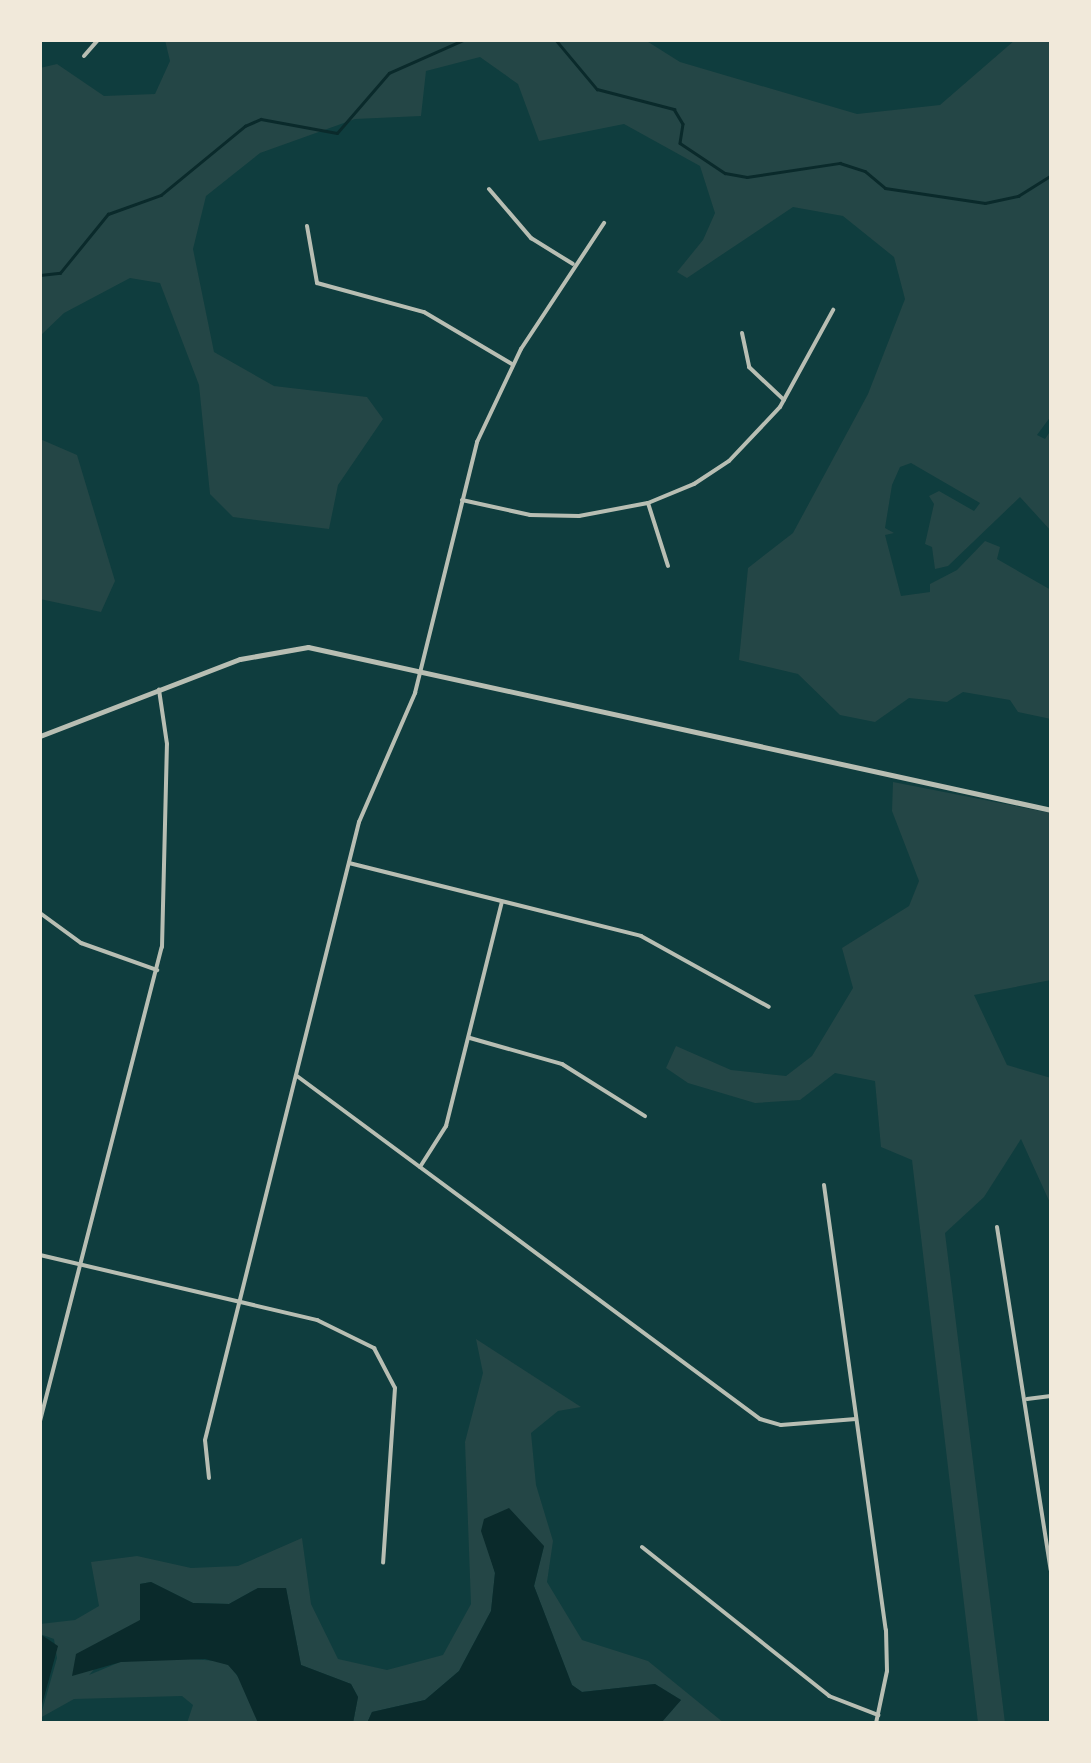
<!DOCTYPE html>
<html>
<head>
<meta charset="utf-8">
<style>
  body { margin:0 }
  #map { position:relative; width:1091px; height:1763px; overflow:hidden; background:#0f3d3e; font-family:"DejaVu Sans",sans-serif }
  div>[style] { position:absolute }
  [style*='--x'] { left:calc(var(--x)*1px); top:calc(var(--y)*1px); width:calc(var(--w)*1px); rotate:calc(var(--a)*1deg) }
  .green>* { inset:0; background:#244646 }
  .water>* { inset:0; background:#0a2a2b }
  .stream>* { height:2.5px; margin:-1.25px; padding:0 1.25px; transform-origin:1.25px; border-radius:1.25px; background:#0a2a2b }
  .minor>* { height:4px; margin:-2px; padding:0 2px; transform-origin:2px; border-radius:2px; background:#b8beb3 }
  .tertiary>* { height:5px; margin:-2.5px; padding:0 2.5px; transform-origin:2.5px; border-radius:2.5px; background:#b8beb3 }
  span { translate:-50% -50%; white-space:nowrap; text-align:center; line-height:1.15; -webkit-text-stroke:10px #f1e9da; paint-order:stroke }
  .frame { position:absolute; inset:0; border:42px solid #f1e9da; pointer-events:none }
</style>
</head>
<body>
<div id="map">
  <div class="green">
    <div style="clip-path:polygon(165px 40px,645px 40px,680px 62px,857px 114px,940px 105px,1015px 40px,1051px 40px,1051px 416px,1037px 435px,1045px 439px,1051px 430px,1051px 531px,1020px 497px,948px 566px,935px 569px,932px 547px,925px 544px,934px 504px,929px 496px,939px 491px,974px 511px,980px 503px,911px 463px,900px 467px,892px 485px,885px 528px,894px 533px,885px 535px,901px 596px,930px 592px,930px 584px,957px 570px,985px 541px,1000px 547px,997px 559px,1051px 590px,1051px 719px,1018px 712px,1010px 700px,963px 692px,947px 702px,909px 698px,875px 722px,840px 715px,798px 674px,739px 660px,748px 568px,793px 533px,868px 394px,905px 299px,894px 257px,843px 216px,793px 207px,687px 278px,677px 272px,703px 240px,715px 213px,700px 166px,624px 124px,539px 141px,518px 84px,480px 57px,426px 71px,421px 116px,355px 119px,260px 153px,206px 196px,193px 249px,214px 352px,274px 386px,367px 397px,383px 419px,338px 485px,329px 529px,233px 517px,210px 494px,199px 385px,160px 283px,130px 278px,64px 313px,40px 336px,40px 68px,57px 64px,104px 96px,155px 94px,170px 61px)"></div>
    <div style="clip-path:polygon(40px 439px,77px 455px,115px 581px,101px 612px,40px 599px)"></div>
    <div style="clip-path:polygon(893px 782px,1051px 813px,1051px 980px,974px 995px,1007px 1065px,1051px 1078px,1051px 1205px,1021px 1139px,984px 1197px,945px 1233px,1005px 1723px,978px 1723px,912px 1160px,881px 1147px,875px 1081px,835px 1073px,800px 1100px,755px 1103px,688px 1083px,666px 1068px,676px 1046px,731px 1070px,786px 1076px,812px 1056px,853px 988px,842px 948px,909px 906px,919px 881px,892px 811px)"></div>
    <div style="clip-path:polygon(476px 1339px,581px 1407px,558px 1411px,531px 1433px,536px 1485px,553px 1541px,547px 1582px,582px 1640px,648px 1661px,724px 1723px,661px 1723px,681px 1700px,655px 1684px,582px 1692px,572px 1685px,534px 1586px,544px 1546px,487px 1545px,495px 1573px,491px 1611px,459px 1671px,425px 1700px,372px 1712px,367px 1723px,353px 1723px,358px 1697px,351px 1684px,301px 1665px,286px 1588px,258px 1588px,229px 1604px,193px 1603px,151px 1582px,140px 1584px,140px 1620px,89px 1675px,120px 1662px,164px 1657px,217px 1661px,229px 1665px,251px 1694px,258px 1723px,187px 1723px,193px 1705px,182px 1696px,74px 1699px,40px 1718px,57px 1658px,54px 1639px,40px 1634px,40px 1624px,75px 1620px,99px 1606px,91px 1562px,137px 1556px,191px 1568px,238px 1566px,302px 1538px,311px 1604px,338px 1659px,387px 1670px,443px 1655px,471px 1604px,465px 1442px,483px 1373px)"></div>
  </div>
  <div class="water">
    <div style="clip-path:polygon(509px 1508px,544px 1546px,534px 1586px,572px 1685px,582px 1692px,655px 1684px,681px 1700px,661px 1723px,367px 1723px,372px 1712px,425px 1700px,459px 1671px,491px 1611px,495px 1573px,481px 1531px,484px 1519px)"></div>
    <div style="clip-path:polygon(151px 1582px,193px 1603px,229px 1604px,258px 1588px,286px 1588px,301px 1665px,351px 1684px,358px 1697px,353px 1723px,258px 1723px,237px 1675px,228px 1665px,205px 1659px,121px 1662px,72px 1676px,76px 1654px,140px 1620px,140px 1584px)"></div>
    <div style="clip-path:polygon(40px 1634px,58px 1646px,40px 1712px)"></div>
  </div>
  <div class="stream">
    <div style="--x:556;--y:40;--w:64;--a:50.1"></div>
    <div style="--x:597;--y:89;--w:80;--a:14.6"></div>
    <div style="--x:674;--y:109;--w:17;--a:59"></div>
    <div style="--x:683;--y:124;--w:19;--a:99"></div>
    <div style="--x:680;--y:143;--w:54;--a:33.7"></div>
    <div style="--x:725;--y:173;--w:22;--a:10"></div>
    <div style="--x:747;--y:177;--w:94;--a:-8.6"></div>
    <div style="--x:840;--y:163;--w:26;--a:18"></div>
    <div style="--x:865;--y:171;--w:26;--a:40"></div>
    <div style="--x:885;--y:188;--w:101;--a:8.5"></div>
    <div style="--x:985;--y:203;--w:34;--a:-12"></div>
    <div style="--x:1018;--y:196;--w:39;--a:-32"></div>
    <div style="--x:40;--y:275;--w:20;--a:-6"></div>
    <div style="--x:60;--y:273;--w:76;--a:-50.9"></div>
    <div style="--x:108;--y:214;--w:56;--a:-19.7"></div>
    <div style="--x:161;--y:195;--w:109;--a:-39.4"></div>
    <div style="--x:245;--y:126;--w:17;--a:-24"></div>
    <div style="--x:261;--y:119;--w:77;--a:10.4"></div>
    <div style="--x:337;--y:133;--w:79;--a:-49.1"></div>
    <div style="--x:389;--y:73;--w:81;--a:-24"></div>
  </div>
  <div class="minor">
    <div style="--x:84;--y:56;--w:21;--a:-49"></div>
    <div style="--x:489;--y:189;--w:65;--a:49.4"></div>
    <div style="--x:531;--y:238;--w:49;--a:31.8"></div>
    <div style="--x:307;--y:226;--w:58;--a:80"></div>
    <div style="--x:317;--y:283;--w:111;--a:15.2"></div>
    <div style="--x:424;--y:312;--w:102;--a:30.6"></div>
    <div style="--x:742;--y:333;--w:35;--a:78"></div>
    <div style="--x:749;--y:367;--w:48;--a:43.3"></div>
    <div style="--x:462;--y:500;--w:70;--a:12.4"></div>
    <div style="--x:530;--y:515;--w:49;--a:1.2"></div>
    <div style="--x:579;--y:516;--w:70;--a:-10.7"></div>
    <div style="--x:648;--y:503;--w:50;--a:-22.4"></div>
    <div style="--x:694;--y:484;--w:42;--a:-33.3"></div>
    <div style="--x:729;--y:461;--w:74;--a:-46.6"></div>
    <div style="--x:780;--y:407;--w:111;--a:-61.3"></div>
    <div style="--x:648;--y:503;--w:66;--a:72.4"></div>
    <div style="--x:349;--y:863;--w:301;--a:14"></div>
    <div style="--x:641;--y:936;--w:146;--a:29"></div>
    <div style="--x:40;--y:913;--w:51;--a:36.2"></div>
    <div style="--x:81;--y:943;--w:81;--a:19.6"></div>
    <div style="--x:470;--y:1038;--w:96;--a:15.8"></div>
    <div style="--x:562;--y:1064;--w:98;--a:32.1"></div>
    <div style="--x:297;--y:1076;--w:576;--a:36.53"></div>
    <div style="--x:760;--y:1419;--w:22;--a:16"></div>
    <div style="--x:781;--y:1425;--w:75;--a:-4.6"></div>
    <div style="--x:420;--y:1167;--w:49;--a:-57.6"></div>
    <div style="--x:446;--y:1126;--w:231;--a:-76"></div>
    <div style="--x:824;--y:1185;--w:449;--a:82.1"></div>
    <div style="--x:886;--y:1630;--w:41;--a:88.6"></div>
    <div style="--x:887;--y:1671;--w:53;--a:101.9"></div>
    <div style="--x:997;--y:1227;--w:347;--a:81.1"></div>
    <div style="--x:40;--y:1255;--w:285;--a:13.2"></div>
    <div style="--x:317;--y:1320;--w:64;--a:26.2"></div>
    <div style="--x:374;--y:1348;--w:45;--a:62.3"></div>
    <div style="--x:395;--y:1388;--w:175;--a:93.9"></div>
    <div style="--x:1027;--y:1399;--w:24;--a:-7"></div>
    <div style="--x:40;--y:1421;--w:489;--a:-75.6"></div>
    <div style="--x:162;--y:947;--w:203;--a:-88.6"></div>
    <div style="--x:167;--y:744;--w:55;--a:-98.4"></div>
    <div style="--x:209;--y:1478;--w:38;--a:-96"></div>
    <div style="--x:205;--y:1440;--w:637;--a:-76.01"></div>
    <div style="--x:359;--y:822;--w:141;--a:-66.5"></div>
    <div style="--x:415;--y:693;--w:259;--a:-76.1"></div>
    <div style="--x:477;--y:442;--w:103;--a:-64.7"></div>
    <div style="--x:521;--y:349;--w:151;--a:-56.6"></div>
    <div style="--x:642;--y:1547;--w:239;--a:38.5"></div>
    <div style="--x:829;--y:1696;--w:53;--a:21.2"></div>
  </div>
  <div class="tertiary">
    <div style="--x:40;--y:736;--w:214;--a:-21.1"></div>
    <div style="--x:240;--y:659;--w:69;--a:-10"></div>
    <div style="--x:308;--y:647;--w:761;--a:12.37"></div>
  </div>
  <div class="frame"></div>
</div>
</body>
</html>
